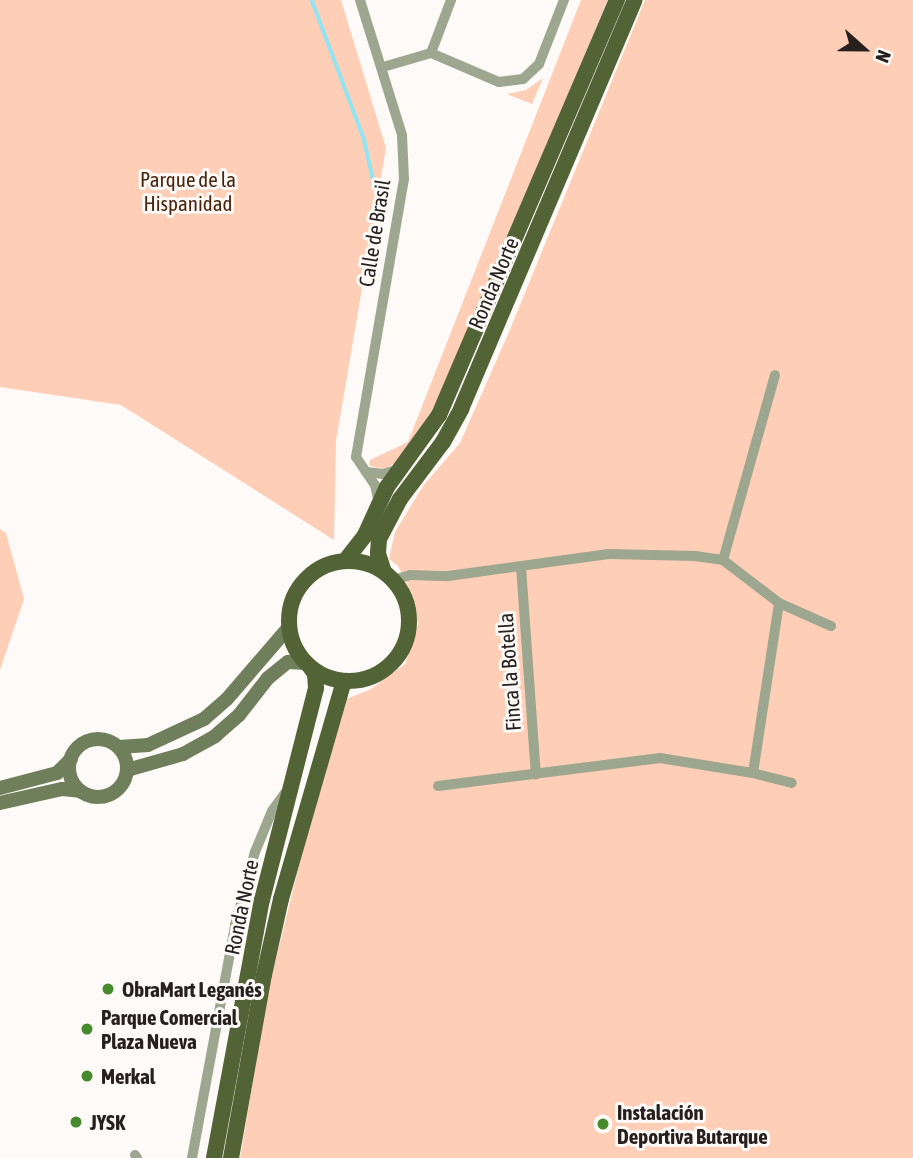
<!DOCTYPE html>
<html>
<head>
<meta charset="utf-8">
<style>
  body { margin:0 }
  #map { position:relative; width:913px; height:1158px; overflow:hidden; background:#fdfaf8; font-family:"Asap Condensed",sans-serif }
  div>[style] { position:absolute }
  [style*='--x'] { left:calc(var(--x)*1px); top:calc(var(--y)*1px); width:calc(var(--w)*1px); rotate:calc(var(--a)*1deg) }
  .green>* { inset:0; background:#fecfb6 }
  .stream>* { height:3.5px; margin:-1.75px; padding:0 1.75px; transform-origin:1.75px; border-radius:1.75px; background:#91e4f1 }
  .street>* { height:10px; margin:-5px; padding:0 5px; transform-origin:5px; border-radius:5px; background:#9da78f }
  .secondary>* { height:14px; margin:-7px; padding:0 7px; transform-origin:7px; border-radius:7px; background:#707f5b }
  .secondary>.ring { margin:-7px; padding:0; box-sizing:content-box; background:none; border:14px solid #707f5b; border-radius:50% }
  .primary>* { height:16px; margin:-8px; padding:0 8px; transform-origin:8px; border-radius:8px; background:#526336 }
  .primary>.ring { margin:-8px; padding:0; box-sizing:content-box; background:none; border:16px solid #526336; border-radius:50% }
  .dots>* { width:19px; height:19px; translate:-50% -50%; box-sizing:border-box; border:4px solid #fdfaf8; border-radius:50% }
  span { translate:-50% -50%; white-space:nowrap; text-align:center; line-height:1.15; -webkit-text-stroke:6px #fdfaf8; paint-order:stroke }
  .park-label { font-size:21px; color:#4b250c }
  .street-label { font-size:21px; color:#26211e }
  .poi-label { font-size:21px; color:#26211e; font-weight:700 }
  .left { translate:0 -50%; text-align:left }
  .north { position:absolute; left:829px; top:14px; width:70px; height:70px; -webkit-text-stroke:5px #fdfaf8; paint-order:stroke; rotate:111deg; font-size:19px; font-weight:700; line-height:28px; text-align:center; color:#26211e }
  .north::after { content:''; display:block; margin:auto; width:24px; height:32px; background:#26211e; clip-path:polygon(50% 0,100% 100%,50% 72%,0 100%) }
</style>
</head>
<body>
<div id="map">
  <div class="green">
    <div style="clip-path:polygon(0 0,341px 0,386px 148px,336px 441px,334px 540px,121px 405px,0 387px)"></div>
    <div style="clip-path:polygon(581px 0,608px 0,444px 387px,431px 412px,396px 463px,384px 469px,373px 467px,369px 465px,370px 460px,408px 442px)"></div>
    <div style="clip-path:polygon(645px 0,913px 0,913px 1158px,240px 1158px,268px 991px,317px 793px,344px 700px,371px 689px,405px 664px,418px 624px,413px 596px,398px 566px,389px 559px,395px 532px,423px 486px,460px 443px,509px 332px)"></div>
    <div style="clip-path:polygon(543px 78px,532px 104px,507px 94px,526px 90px)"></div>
    <div style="clip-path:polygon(0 529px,6px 533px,24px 599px,0 670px)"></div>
  </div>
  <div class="stream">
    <div style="--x:312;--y:0;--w:147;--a:69.4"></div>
    <div style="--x:364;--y:138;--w:50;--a:77.3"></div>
  </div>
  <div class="street">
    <div style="--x:360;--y:0;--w:141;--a:72.7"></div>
    <div style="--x:402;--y:135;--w:44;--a:87.4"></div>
    <div style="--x:404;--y:179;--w:282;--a:99.8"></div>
    <div style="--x:356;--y:457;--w:34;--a:56"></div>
    <div style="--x:375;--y:485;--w:19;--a:78"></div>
    <div style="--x:431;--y:53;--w:57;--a:-69.3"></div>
    <div style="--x:383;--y:67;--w:50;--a:-16.3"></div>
    <div style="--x:431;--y:53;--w:74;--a:23.1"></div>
    <div style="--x:499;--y:82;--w:24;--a:-7"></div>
    <div style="--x:523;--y:79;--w:22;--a:-43"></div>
    <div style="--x:539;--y:64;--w:69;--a:-68.7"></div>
    <div style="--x:366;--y:472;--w:17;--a:7"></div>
    <div style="--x:383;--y:474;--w:17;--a:-17"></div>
    <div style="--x:723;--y:560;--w:192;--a:-74.3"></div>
    <div style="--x:521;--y:567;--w:208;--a:85.9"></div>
    <div style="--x:393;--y:580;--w:18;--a:-16"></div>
    <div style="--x:410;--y:575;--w:38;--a:2"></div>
    <div style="--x:448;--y:576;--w:162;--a:-7.8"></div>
    <div style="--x:609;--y:554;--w:86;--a:1.3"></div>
    <div style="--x:695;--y:556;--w:28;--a:8"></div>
    <div style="--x:723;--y:560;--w:71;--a:37.5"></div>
    <div style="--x:779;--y:603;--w:57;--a:23.9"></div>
    <div style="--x:753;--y:773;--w:172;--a:-81.3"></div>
    <div style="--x:438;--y:786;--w:224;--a:-7.2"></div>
    <div style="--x:660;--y:758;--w:94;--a:9.2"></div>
    <div style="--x:753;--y:773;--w:40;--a:14.4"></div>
    <div style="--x:135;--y:1155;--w:4;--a:56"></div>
    <div style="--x:192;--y:1158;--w:237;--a:-79.5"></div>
    <div style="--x:235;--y:925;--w:76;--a:-74.7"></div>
    <div style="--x:255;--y:852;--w:44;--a:-67.5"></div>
    <div style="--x:272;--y:811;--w:22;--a:-54"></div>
  </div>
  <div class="secondary">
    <div class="ring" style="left:69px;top:739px;width:44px;height:44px"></div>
    <div style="--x:119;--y:747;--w:29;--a:-4"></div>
    <div style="--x:148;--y:745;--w:62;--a:-24.9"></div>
    <div style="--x:204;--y:719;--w:30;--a:-41"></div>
    <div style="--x:227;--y:699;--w:95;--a:-49.3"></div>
    <div style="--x:127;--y:770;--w:58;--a:-15.9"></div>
    <div style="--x:183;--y:754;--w:37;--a:-29"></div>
    <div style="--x:215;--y:736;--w:32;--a:-41"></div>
    <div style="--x:239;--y:715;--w:47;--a:-51.9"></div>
    <div style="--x:268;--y:678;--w:26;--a:-39"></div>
    <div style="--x:288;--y:662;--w:18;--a:3"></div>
    <div style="--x:0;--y:788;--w:59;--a:-14.7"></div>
    <div style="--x:57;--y:773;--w:20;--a:-45"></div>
    <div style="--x:0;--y:803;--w:64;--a:-12.7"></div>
    <div style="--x:62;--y:789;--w:18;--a:6"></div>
  </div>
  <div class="primary">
    <div style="--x:345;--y:561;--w:33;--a:-52"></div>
    <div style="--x:365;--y:535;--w:53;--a:-65.4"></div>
    <div style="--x:387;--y:487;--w:89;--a:-54.2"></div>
    <div style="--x:439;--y:415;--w:452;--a:-66.8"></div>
    <div class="ring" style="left:289px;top:561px;width:104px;height:104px"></div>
    <div style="--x:384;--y:572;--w:20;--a:-108"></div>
    <div style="--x:378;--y:553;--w:14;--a:-86"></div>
    <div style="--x:379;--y:539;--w:45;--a:-62.3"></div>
    <div style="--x:400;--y:499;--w:71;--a:-53"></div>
    <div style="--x:443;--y:442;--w:38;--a:-61"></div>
    <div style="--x:461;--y:409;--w:444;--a:-67"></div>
    <div style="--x:214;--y:1158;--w:262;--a:-79.5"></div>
    <div style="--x:262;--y:900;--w:219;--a:-75.7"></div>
    <div style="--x:316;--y:688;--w:14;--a:-94"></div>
    <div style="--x:315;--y:674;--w:7;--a:-124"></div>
    <div style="--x:231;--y:1158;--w:186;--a:-79.8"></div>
    <div style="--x:264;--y:975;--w:78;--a:-77.4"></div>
    <div style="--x:281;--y:899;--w:227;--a:-73.9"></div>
  </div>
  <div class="dots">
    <div style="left:108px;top:989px;background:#478a2d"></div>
    <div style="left:87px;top:1029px;background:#478a2d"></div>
    <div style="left:87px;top:1076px;background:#478a2d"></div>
    <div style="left:76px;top:1122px;background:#478a2d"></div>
    <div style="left:603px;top:1124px;background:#478a2d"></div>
  </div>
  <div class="park-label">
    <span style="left:188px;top:191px">Parque de la<br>Hispanidad</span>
  </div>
  <div class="street-label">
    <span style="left:374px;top:233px;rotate:-81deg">Calle de Brasil</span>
    <span style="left:493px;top:283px;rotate:-67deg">Ronda Norte</span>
    <span style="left:509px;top:672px;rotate:-94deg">Finca la Botella</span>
    <span style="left:241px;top:907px;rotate:-78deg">Ronda Norte</span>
  </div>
  <div class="poi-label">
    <span class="left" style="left:122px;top:989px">ObraMart Leganés</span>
    <span class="left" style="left:101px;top:1029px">Parque Comercial<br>Plaza Nueva</span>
    <span class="left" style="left:101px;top:1076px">Merkal</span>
    <span class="left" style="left:617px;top:1124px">Instalación<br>Deportiva Butarque</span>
    <span class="left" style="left:90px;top:1122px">JYSK</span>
  </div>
  <div class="north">N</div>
</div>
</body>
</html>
